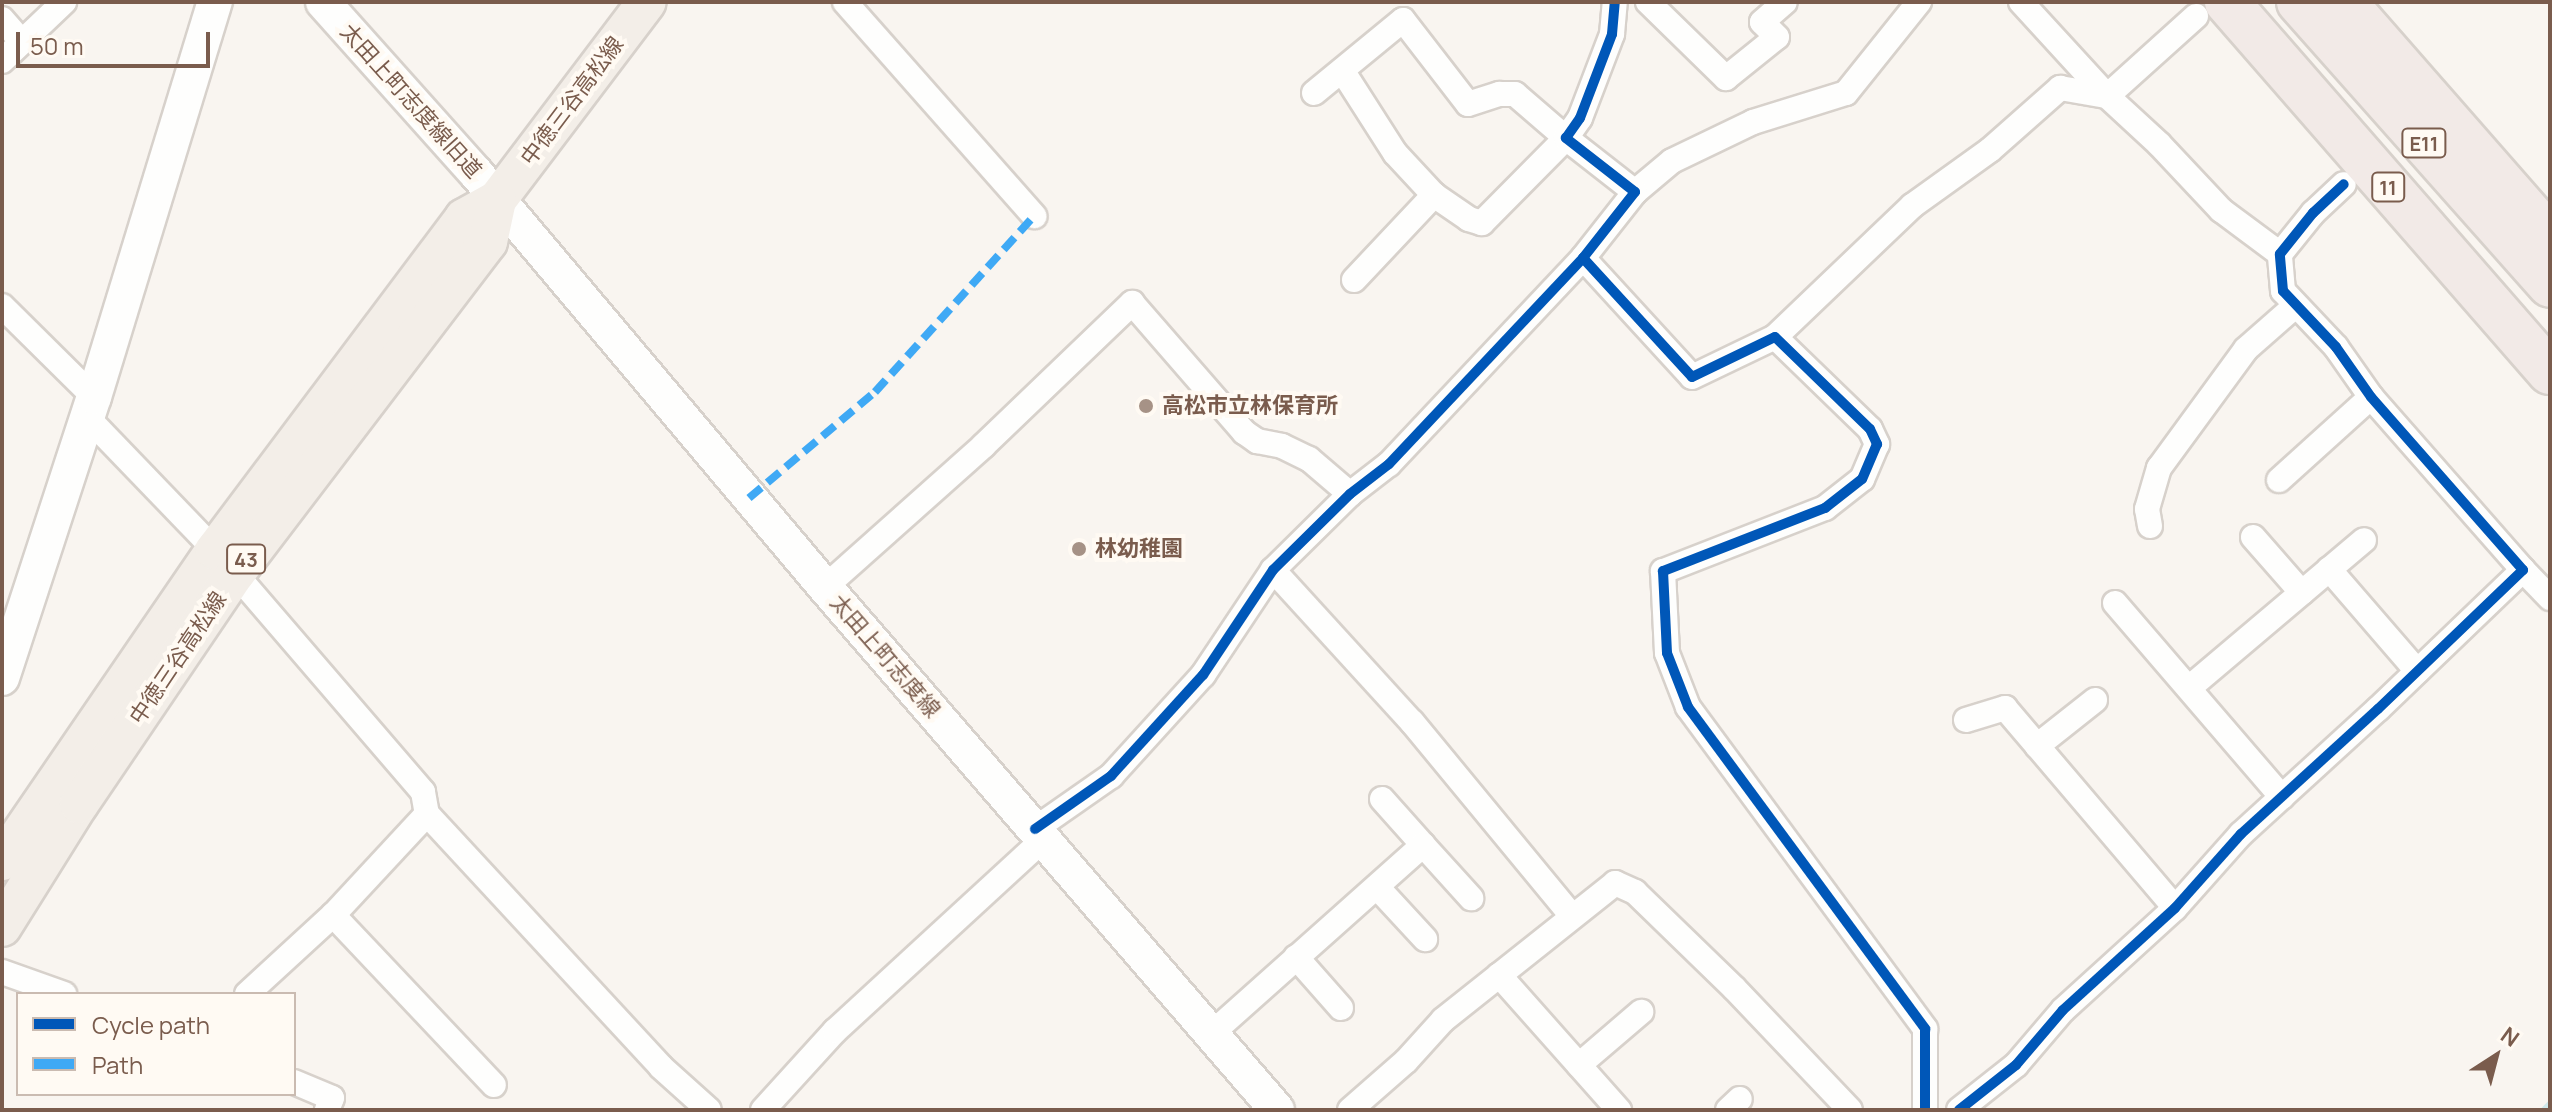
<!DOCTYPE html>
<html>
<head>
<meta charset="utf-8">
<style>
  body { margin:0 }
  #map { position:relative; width:2552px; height:1112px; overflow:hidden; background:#f9f5f0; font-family:Manrope,"Noto Sans JP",sans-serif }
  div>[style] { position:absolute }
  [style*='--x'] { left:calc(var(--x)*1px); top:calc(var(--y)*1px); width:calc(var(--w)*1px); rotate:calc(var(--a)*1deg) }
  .stream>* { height:8px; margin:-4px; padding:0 4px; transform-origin:4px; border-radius:4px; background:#d0e8ea }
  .roads { filter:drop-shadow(2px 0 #d7d1cb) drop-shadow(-2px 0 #d7d1cb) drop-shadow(0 2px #d7d1cb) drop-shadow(0 -2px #d7d1cb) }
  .street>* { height:24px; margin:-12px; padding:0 12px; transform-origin:12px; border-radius:12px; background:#fefefd }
  .secondary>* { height:34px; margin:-17px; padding:0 17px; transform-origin:17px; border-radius:17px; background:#fefefd }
  .primary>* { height:38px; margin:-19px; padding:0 19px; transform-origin:19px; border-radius:19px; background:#f3eee8 }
  .highway>* { height:44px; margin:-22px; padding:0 22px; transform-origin:22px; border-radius:22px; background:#f2eae7 }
  .quiet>* { height:8px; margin-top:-4px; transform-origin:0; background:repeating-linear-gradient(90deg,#3fa9f5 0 16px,transparent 0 24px) }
  .cycleway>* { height:10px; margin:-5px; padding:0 5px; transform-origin:5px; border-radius:5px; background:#0057b8 }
  .dots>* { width:22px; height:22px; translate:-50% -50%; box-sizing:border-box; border:4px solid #fffaf3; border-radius:50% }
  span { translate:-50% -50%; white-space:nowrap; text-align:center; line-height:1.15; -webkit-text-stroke:8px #fffaf3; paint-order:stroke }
  .shield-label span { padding:2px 6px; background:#fffaf3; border:2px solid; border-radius:6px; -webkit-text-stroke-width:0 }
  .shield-label { font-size:20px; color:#7a5c4d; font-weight:700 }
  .street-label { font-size:22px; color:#7a5c4d }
  .poi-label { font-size:22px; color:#7a5c4d; font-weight:700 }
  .left { translate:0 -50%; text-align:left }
  .frame { position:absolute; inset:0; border:4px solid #7a5c4d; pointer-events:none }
  .legend { position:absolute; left:16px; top:992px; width:280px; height:104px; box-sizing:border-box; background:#fffaf3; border:2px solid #cabbb1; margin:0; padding:10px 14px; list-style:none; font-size:24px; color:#7a5c4d }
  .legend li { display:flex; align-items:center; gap:16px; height:40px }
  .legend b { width:40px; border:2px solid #cabbb1 }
  .north { position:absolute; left:2456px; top:1016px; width:80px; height:80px; -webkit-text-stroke:6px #fffaf3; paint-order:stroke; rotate:36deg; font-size:22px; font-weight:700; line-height:32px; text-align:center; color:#7a5c4d }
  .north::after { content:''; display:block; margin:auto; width:28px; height:36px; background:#7a5c4d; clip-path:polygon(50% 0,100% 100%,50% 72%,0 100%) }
  .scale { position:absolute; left:16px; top:32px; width:194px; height:36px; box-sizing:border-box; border:4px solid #7a5c4d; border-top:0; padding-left:10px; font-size:24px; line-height:28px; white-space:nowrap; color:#7a5c4d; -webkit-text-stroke:6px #fffaf3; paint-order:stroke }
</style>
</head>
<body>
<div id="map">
  <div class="stream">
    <div style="--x:2545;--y:1110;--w:7;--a:-45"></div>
  </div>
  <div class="roads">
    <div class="street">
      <div style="--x:845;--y:2;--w:286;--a:48.5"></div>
      <div style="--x:1648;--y:2;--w:109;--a:44.3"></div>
      <div style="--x:1726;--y:78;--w:65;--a:-38.8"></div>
      <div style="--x:1777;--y:37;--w:21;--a:-135"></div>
      <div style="--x:1762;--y:22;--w:30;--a:-41"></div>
      <div style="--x:2021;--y:2;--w:127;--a:47.5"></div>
      <div style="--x:2196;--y:16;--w:120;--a:138"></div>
      <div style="--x:2107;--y:96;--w:71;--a:42.7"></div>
      <div style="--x:2159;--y:144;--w:91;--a:46.8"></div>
      <div style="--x:2221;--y:210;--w:74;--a:36.7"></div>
      <div style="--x:2;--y:19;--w:29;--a:49"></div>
      <div style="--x:2;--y:61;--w:86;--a:-43.6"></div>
      <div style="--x:1314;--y:93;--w:115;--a:-39.4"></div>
      <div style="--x:1403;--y:20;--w:106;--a:52.3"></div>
      <div style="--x:1468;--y:104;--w:33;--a:-18"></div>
      <div style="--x:1499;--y:94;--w:16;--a:0"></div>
      <div style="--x:1515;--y:94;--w:67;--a:40.8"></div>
      <div style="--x:1566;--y:138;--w:120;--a:134.7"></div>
      <div style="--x:1482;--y:223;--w:14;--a:-163"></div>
      <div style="--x:1469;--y:219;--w:42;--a:-145.6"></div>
      <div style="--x:1434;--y:195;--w:57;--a:-132.9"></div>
      <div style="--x:1395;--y:153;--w:98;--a:-122.6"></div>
      <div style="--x:1635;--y:192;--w:48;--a:-40"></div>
      <div style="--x:1672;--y:161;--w:90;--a:-25.7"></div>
      <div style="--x:1753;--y:122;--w:97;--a:-17.3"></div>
      <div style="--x:1846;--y:93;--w:117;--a:-51.3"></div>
      <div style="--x:1583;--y:258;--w:161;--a:47.5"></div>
      <div style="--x:1692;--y:377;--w:92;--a:-25.7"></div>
      <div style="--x:1775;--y:337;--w:132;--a:44.1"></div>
      <div style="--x:1870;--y:429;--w:17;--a:65"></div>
      <div style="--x:1877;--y:444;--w:38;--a:113"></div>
      <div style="--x:1862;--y:479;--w:47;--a:141.9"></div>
      <div style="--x:1825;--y:508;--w:174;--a:158.7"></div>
      <div style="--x:1663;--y:571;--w:82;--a:87.2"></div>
      <div style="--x:1667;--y:653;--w:58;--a:68.7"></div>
      <div style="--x:1688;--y:707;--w:400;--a:53.6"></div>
      <div style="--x:1925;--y:1029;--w:81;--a:90"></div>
      <div style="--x:1354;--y:280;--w:117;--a:-46.7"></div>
      <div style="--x:2;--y:306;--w:129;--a:44.7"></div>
      <div style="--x:1775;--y:337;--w:190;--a:-43.7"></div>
      <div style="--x:1912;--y:206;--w:96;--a:-35.7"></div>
      <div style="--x:1990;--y:150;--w:94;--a:-41.5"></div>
      <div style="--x:2060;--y:88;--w:48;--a:9.7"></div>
      <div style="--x:87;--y:417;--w:185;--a:46.1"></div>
      <div style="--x:215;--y:550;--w:319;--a:49.3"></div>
      <div style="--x:423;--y:792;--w:22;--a:80"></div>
      <div style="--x:427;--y:814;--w:345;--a:47.2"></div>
      <div style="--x:661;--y:1067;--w:64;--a:41.9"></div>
      <div style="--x:2279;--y:480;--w:124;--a:-42.1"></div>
      <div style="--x:2150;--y:526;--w:17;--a:-100"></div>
      <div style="--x:2147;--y:509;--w:43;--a:-73.7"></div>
      <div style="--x:2159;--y:468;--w:147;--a:-53.8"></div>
      <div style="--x:2246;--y:349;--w:65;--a:-41.3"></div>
      <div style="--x:2253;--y:537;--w:74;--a:48.8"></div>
      <div style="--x:2329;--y:569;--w:135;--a:49.2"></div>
      <div style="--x:1273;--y:570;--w:206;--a:47.6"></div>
      <div style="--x:1412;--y:722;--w:251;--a:50.5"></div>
      <div style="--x:2523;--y:570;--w:39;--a:46"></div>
      <div style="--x:825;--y:587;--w:212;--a:-41.7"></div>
      <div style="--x:983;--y:446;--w:207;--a:-43.8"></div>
      <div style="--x:1132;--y:303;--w:171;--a:49"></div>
      <div style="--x:1244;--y:432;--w:16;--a:35"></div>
      <div style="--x:1257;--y:441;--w:25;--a:11"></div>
      <div style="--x:1282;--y:446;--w:30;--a:26"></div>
      <div style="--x:1309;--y:459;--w:54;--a:40.5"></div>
      <div style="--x:2115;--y:603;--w:256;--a:49.3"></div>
      <div style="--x:2189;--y:688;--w:229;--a:-40.2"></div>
      <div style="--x:1966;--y:720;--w:41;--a:-17.1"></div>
      <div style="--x:2005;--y:708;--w:262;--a:49.6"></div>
      <div style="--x:2037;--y:746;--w:74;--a:-38.4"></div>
      <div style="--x:1382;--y:799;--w:62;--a:48.3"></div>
      <div style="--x:427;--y:814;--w:138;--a:132.9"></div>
      <div style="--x:333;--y:915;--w:234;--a:46.6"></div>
      <div style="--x:1035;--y:829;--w:93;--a:-34.9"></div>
      <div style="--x:1111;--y:776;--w:137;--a:-47.7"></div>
      <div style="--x:1203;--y:675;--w:126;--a:-56.3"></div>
      <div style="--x:1273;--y:570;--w:108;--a:-44.6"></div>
      <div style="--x:1350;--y:494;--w:49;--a:-37.6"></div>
      <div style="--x:1389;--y:464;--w:283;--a:-46.7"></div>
      <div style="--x:1583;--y:258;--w:84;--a:-51.8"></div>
      <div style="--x:1635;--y:192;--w:88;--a:-142"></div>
      <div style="--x:1566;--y:138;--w:24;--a:-55"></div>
      <div style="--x:1580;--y:118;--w:90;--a:-69.1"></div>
      <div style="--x:1612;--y:34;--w:32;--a:-85"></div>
      <div style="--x:1377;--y:887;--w:71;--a:47.3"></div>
      <div style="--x:1296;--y:957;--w:68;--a:48.6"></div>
      <div style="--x:2;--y:972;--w:66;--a:19.5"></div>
      <div style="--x:1499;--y:975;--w:181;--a:48.4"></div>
      <div style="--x:247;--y:994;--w:117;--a:-42.6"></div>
      <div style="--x:1211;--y:1034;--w:284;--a:-41.7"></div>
      <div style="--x:1423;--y:845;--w:72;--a:47.8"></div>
      <div style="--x:1579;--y:1065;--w:82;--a:-40.5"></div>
      <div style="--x:294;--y:1082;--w:41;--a:22.8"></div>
      <div style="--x:332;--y:1098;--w:13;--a:113"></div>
      <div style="--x:763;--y:1110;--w:107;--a:-47.7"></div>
      <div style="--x:835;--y:1031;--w:284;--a:-42.6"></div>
      <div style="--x:1350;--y:1110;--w:74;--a:-41.2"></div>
      <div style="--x:1406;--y:1061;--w:55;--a:-47.9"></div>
      <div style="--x:1443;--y:1020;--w:220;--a:-38.5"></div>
      <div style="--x:1615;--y:883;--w:22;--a:24"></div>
      <div style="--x:1635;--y:892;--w:138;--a:44.1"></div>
      <div style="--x:1734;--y:988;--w:168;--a:46.4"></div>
      <div style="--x:1728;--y:1110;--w:16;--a:-43"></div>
      <div style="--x:1959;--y:1110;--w:73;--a:-38.3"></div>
      <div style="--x:2016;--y:1065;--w:72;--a:-49.5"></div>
      <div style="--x:2063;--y:1010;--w:151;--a:-42.3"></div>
      <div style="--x:2175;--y:908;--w:99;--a:-48.3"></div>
      <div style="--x:2241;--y:834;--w:185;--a:-42.4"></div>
      <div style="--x:2378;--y:709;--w:201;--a:-43.8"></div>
      <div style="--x:2523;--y:570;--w:230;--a:-131.3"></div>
      <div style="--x:2371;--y:397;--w:61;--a:-125"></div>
      <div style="--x:2336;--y:347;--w:77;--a:-133.4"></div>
      <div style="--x:2283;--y:291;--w:37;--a:-95"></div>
      <div style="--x:2280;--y:254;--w:53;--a:-51.2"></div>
      <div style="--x:2313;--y:213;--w:42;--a:-43.1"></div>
    </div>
    <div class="secondary">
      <div style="--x:323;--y:2;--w:229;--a:48.2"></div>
      <div style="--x:476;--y:173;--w:541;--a:49.87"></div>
      <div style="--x:825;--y:587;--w:691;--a:49.16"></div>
      <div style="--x:2;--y:678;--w:296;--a:-71.9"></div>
      <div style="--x:94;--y:397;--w:413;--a:-73"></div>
    </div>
    <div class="primary">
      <div style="--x:2;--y:861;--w:377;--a:-55.6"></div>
      <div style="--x:215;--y:550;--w:415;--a:-53.1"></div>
      <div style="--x:464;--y:218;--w:38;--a:-29"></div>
      <div style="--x:497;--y:200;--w:248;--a:-52.9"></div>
      <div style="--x:2;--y:927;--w:145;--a:-58"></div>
      <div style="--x:79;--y:804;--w:278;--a:-55.9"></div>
      <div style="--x:235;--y:574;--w:417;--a:-52.7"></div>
      <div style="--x:488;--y:242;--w:43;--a:-77.9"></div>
    </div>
    <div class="highway">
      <div style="--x:2227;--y:2;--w:491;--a:48.9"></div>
      <div style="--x:2299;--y:2;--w:378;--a:48.4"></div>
      <div style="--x:2344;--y:2;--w:313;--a:48.8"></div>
    </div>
  </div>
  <div class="quiet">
    <div style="--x:749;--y:498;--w:165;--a:-40.1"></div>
    <div style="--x:875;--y:392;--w:237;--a:-47.9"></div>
  </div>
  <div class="cycleway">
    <div style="--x:1583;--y:258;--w:161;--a:47.5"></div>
    <div style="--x:1692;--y:377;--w:92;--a:-25.7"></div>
    <div style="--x:1775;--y:337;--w:132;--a:44.1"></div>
    <div style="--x:1870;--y:429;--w:17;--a:65"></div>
    <div style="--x:1877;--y:444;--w:38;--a:113"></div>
    <div style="--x:1862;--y:479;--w:47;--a:141.9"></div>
    <div style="--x:1825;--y:508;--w:174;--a:158.7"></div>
    <div style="--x:1663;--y:571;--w:82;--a:87.2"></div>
    <div style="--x:1667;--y:653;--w:58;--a:68.7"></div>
    <div style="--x:1688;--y:707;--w:400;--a:53.6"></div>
    <div style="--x:1925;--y:1029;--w:81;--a:90"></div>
    <div style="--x:1035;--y:829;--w:93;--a:-34.9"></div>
    <div style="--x:1111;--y:776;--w:137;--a:-47.7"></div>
    <div style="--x:1203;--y:675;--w:126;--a:-56.3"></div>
    <div style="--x:1273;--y:570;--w:108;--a:-44.6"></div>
    <div style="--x:1350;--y:494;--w:49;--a:-37.6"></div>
    <div style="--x:1389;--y:464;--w:283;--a:-46.7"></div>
    <div style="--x:1583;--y:258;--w:84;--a:-51.8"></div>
    <div style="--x:1635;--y:192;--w:88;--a:-142"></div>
    <div style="--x:1566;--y:138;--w:24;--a:-55"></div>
    <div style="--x:1580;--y:118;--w:90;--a:-69.1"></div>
    <div style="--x:1612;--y:34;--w:32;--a:-85"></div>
    <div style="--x:1959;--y:1110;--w:73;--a:-38.3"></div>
    <div style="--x:2016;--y:1065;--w:72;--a:-49.5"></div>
    <div style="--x:2063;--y:1010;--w:151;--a:-42.3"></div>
    <div style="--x:2175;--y:908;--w:99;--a:-48.3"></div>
    <div style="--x:2241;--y:834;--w:185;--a:-42.4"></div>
    <div style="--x:2378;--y:709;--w:201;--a:-43.8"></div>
    <div style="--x:2523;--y:570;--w:230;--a:-131.3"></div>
    <div style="--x:2371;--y:397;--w:61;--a:-125"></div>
    <div style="--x:2336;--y:347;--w:77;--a:-133.4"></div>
    <div style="--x:2283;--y:291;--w:37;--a:-95"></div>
    <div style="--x:2280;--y:254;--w:53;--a:-51.2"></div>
    <div style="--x:2313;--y:213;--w:42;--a:-43.1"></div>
  </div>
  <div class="dots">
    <div style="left:1146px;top:406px;background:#a69286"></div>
    <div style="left:1079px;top:549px;background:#a69286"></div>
  </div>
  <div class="shield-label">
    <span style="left:2424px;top:143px">E11</span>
    <span style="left:2388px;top:187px">11</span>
    <span style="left:246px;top:559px">43</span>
  </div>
  <div class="street-label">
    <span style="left:411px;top:101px;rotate:48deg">太田上町志度線旧道</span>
    <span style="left:572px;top:101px;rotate:-53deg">中徳三谷高松線</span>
    <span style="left:885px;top:656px;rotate:49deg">太田上町志度線</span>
    <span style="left:178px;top:658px;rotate:-56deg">中徳三谷高松線</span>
  </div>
  <div class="poi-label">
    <span class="left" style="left:1162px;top:406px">高松市立林保育所</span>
    <span class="left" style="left:1095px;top:549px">林幼稚園</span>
  </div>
  <div class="frame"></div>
  <ul class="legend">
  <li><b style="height:10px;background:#0057b8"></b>Cycle path</li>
  <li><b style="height:10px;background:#3fa9f5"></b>Path</li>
  </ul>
  <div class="north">N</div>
  <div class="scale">50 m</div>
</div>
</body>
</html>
